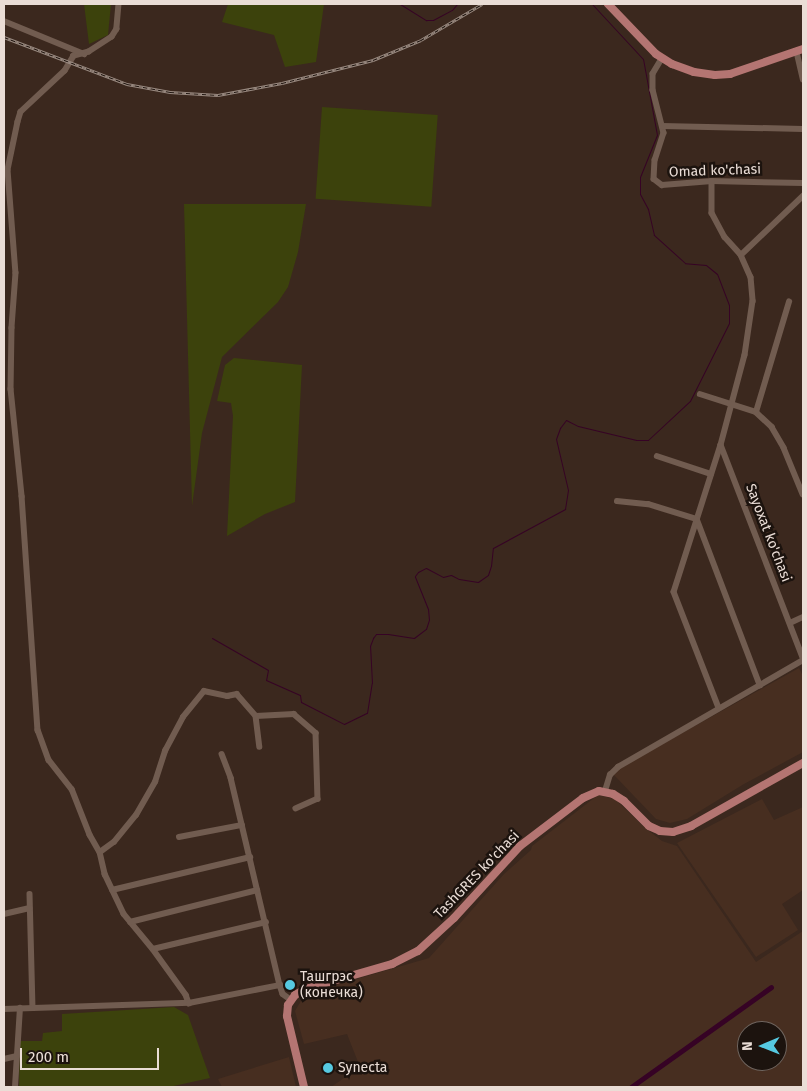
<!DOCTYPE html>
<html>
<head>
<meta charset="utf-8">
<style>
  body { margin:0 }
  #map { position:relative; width:807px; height:1091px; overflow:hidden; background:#3b281e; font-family:"Fira Sans",sans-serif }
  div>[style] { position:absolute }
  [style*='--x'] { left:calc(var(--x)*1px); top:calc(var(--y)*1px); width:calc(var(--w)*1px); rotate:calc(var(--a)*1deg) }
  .built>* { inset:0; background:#472e20 }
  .green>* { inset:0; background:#3c420c; transform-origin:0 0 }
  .stream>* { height:1px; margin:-0.5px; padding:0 0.5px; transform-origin:0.5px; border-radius:0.5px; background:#360325 }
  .canal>* { height:5px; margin:-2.5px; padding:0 2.5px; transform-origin:2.5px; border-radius:2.5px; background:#360325 }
  .minor>* { height:5.5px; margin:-2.75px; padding:0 2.75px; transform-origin:2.75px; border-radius:2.75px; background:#715c50 }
  .major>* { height:8px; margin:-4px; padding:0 4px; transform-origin:4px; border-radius:4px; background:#b47572 }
  .rail>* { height:3px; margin-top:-1.5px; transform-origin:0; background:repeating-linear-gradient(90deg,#1c130e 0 4px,#9a8b82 0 8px); box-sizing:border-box; border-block:1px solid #9a8b82 }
  .dots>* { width:14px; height:14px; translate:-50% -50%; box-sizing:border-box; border:2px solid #1c130e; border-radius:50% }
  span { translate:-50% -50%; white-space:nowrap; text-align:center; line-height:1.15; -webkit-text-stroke:5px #1c130e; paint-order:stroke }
  .street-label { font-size:14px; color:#eaddd6 }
  .poi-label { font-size:14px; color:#eaddd6 }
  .left { translate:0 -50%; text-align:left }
  .frame { position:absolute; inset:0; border:5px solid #eaddd6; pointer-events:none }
  .north { position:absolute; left:737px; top:1021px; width:50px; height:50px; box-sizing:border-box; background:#1c130e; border:1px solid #6e645e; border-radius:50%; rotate:269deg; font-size:14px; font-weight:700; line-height:20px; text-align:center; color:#eaddd6 }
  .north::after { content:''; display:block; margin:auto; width:18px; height:22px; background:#56c9e1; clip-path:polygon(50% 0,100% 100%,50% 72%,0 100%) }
  .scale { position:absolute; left:20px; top:1048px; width:139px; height:22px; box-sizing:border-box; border:2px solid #eaddd6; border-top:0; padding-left:6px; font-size:15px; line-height:18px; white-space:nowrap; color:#eaddd6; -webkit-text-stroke:4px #1c130e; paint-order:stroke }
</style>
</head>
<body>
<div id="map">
  <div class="built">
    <div style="clip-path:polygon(799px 668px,803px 676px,803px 752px,744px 784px,687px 819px,670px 823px,656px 819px,613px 774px,621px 767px)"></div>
    <div style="clip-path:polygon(evenodd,598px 795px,615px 799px,644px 827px,662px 841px,677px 846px,756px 962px,803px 931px,803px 1087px,331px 1087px,360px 1067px,347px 1034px,304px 1044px,295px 1011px,305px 994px,429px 958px,504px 874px,531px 850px,532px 846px,598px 795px,747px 1031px,777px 1031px,777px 1061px,747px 1061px,747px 1031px)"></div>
    <div style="clip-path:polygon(762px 799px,774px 820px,803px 807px,803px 890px,782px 904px,798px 930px,756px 957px,677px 843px)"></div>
    <div style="clip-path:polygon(289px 1057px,296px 1087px,222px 1087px,218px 1079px)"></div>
  </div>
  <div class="green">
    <div style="clip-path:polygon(84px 4px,111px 4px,108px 35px,89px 44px)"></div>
    <div style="clip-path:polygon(228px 4px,324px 4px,316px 62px,285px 67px,274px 35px,222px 22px)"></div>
    <div style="left:322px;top:107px;width:116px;height:92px;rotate:4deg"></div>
    <div style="clip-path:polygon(184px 204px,306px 204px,298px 252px,288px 287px,278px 302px,222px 357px,202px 433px,192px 506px)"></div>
    <div style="clip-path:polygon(234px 358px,302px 365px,295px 502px,265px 514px,227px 536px,233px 416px,231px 403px,217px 401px,225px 365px)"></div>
    <div style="clip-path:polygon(174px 1007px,188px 1015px,210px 1078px,169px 1087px,19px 1087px,20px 1041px,42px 1041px,43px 1033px,62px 1031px,62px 1014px)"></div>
  </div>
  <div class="stream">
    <div style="--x:400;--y:4;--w:31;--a:32"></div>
    <div style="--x:426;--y:20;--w:7;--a:0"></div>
    <div style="--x:433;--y:20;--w:21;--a:-28"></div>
    <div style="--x:452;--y:10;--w:8;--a:-50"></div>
    <div style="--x:212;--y:638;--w:64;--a:29.7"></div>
    <div style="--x:268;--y:670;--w:10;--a:101"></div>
    <div style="--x:266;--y:680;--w:37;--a:24"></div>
    <div style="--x:300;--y:695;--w:7;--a:82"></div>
    <div style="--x:301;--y:702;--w:48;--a:27.1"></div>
    <div style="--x:344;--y:724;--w:25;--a:-26"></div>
    <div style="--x:367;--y:713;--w:30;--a:-81"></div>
    <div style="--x:372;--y:683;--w:37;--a:-93"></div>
    <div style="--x:370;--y:646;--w:9;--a:-69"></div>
    <div style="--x:373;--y:638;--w:5;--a:-53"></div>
    <div style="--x:376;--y:634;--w:12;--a:0"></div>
    <div style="--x:388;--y:634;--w:26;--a:9"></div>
    <div style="--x:414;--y:638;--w:15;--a:-37"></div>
    <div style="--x:426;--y:629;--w:9;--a:-72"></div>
    <div style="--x:429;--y:620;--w:11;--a:-95"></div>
    <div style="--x:428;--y:609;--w:35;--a:-112"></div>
    <div style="--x:415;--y:576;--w:5;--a:-53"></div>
    <div style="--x:418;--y:572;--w:9;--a:-27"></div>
    <div style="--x:426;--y:568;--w:19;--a:28"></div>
    <div style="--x:443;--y:577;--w:8;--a:-14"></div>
    <div style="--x:451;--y:575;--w:9;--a:27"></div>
    <div style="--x:459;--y:579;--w:19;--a:9"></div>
    <div style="--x:478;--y:582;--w:12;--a:-35"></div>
    <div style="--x:488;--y:575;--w:9;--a:-72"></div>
    <div style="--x:491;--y:566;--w:18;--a:-84"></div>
    <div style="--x:493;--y:548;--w:82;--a:-28.4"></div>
    <div style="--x:565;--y:509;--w:19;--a:-81"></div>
    <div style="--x:568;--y:490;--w:52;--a:-103.2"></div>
    <div style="--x:556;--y:439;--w:12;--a:-70"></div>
    <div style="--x:560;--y:428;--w:10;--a:-53"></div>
    <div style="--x:566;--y:420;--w:13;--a:27"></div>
    <div style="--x:578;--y:426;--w:60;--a:13.6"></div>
    <div style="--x:636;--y:440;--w:12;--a:0"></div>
    <div style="--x:648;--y:440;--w:57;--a:-42.9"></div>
    <div style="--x:690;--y:401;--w:87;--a:-63.4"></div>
    <div style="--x:729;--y:323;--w:18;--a:-90"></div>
    <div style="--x:729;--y:305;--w:33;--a:-111"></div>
    <div style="--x:717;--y:274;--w:14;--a:-141"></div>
    <div style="--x:706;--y:265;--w:21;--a:-175"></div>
    <div style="--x:685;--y:263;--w:42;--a:-137.9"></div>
    <div style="--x:654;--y:235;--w:27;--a:-103"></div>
    <div style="--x:648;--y:209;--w:17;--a:-118"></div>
    <div style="--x:640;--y:194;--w:17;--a:-90"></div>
    <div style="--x:640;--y:177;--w:45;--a:-68"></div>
    <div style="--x:657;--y:135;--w:77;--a:-100.4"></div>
    <div style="--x:643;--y:59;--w:75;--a:-132.8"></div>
  </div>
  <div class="canal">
    <div style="--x:631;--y:1087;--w:172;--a:-35.5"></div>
  </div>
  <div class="minor">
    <div style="--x:119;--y:4;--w:25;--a:95"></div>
    <div style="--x:117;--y:29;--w:9;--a:122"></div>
    <div style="--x:112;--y:37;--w:27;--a:147"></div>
    <div style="--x:89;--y:52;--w:16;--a:165"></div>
    <div style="--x:74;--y:56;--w:17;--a:121"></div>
    <div style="--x:65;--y:71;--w:60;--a:137"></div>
    <div style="--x:21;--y:112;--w:10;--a:107"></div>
    <div style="--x:18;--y:122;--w:49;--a:101.8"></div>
    <div style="--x:8;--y:170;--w:103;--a:85.6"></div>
    <div style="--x:16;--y:273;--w:55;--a:94.2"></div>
    <div style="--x:12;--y:328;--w:61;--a:90.9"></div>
    <div style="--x:11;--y:389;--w:108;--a:84.1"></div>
    <div style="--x:22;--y:496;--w:235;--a:86.1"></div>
    <div style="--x:38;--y:730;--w:32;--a:70"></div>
    <div style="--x:49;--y:760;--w:37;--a:52"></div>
    <div style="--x:72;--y:789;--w:49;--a:68.6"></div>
    <div style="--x:90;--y:835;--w:20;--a:60"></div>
    <div style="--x:100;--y:852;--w:23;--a:77"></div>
    <div style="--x:105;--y:874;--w:44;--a:64.6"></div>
    <div style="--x:124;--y:914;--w:45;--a:50.4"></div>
    <div style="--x:153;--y:949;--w:57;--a:54.3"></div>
    <div style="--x:186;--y:995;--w:9;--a:69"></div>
    <div style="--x:4;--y:21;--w:87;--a:22.4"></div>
    <div style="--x:797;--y:52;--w:28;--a:77"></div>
    <div style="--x:662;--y:59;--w:17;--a:121"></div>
    <div style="--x:653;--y:74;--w:16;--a:90"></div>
    <div style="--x:653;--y:90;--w:44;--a:75.7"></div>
    <div style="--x:664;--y:133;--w:28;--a:108"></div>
    <div style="--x:655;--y:160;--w:19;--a:93"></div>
    <div style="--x:654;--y:179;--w:10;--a:37"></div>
    <div style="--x:662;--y:185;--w:50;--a:-4.6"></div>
    <div style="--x:712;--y:181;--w:91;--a:1.3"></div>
    <div style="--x:662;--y:126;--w:141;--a:1.2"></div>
    <div style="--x:712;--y:181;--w:32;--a:90"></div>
    <div style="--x:712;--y:213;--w:27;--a:62"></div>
    <div style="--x:725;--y:237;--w:24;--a:48"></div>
    <div style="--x:741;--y:255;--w:24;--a:66"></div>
    <div style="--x:751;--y:277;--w:24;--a:85"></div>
    <div style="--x:753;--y:301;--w:55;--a:98.4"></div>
    <div style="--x:745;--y:355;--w:93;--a:104.9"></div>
    <div style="--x:721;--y:445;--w:154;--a:107.7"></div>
    <div style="--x:674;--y:592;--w:124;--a:68.8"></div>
    <div style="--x:741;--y:255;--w:86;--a:-43.6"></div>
    <div style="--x:700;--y:394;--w:59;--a:17.8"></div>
    <div style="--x:756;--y:412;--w:22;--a:43"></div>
    <div style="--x:772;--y:427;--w:24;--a:60"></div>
    <div style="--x:784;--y:448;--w:50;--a:67.6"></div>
    <div style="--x:756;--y:412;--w:115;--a:-73.3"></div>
    <div style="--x:721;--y:445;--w:227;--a:68.9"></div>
    <div style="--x:657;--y:456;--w:57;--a:18.4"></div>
    <div style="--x:617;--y:501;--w:31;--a:6"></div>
    <div style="--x:648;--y:504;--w:51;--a:17"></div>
    <div style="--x:697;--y:519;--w:178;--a:69.2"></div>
    <div style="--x:790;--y:623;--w:14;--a:-25"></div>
    <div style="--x:256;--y:716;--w:38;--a:-3"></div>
    <div style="--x:294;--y:714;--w:29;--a:41"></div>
    <div style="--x:316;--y:733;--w:66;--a:88.3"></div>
    <div style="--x:318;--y:799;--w:24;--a:156"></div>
    <div style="--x:222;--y:754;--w:26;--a:69"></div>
    <div style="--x:231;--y:778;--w:213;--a:76.7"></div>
    <div style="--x:280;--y:985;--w:9;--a:72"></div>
    <div style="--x:283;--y:994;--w:9;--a:36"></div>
    <div style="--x:605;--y:791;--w:17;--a:-73"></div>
    <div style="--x:610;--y:775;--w:11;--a:-45"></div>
    <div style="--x:618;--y:767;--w:214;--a:-30"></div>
    <div style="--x:179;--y:837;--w:64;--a:-10.8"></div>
    <div style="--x:100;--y:852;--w:17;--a:-36"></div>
    <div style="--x:114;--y:842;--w:35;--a:-51"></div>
    <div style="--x:136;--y:815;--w:38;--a:-60"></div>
    <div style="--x:155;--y:782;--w:33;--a:-72"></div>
    <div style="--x:165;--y:751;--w:38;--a:-62"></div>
    <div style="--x:183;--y:717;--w:33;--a:-51"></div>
    <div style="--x:204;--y:691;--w:24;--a:12"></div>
    <div style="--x:227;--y:696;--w:10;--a:-11"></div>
    <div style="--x:237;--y:694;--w:29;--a:49"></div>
    <div style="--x:256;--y:716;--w:31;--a:83"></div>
    <div style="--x:112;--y:890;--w:142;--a:-13.4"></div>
    <div style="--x:30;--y:894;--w:114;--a:88.5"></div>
    <div style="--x:4;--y:914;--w:26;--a:-13"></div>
    <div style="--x:130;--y:922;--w:131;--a:-14.1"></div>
    <div style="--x:153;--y:949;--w:116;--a:-13.4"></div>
    <div style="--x:4;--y:1009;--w:185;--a:-1.9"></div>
    <div style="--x:189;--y:1003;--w:93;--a:-11.2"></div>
    <div style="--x:4;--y:1059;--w:13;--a:-13"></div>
    <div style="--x:15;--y:1087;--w:79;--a:-86.4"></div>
  </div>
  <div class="major">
    <div style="--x:608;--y:4;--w:69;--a:46.2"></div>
    <div style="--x:656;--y:54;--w:19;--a:32"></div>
    <div style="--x:672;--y:64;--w:23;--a:20"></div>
    <div style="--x:694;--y:72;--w:21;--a:8"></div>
    <div style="--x:715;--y:75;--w:15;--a:-4"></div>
    <div style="--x:730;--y:74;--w:77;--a:-18.9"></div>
    <div style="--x:304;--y:1087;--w:73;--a:-103.5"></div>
    <div style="--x:287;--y:1016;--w:11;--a:-85"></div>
    <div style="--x:288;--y:1005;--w:12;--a:-55"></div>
    <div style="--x:295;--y:995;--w:12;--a:-31"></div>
    <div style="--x:305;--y:989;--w:91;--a:-16"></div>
    <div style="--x:392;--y:964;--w:29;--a:-27"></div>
    <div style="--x:418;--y:951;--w:49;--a:-42.5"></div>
    <div style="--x:454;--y:918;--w:98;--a:-47.5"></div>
    <div style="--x:520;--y:846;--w:79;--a:-37.3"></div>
    <div style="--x:583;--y:798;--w:17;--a:-24"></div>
    <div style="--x:599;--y:791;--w:14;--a:12"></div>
    <div style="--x:613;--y:794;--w:13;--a:32"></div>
    <div style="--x:624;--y:801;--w:35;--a:45"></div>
    <div style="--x:649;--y:826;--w:12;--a:24"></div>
    <div style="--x:660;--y:831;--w:13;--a:4"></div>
    <div style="--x:673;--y:832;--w:19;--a:-18"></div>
    <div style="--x:691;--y:826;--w:129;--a:-29.4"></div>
  </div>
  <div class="rail">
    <div style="--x:4;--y:37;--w:132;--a:20.9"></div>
    <div style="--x:127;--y:84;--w:44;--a:10.5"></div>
    <div style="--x:170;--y:92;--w:48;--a:3.6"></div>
    <div style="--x:218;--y:95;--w:65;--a:-10.6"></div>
    <div style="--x:282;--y:83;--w:94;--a:-14.2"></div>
    <div style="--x:373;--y:60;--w:52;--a:-22.6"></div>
    <div style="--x:421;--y:40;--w:71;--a:-30.5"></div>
  </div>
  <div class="dots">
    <div style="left:290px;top:985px;background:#56c9e1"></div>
    <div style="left:328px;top:1068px;background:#56c9e1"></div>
  </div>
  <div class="street-label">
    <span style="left:715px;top:171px;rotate:-2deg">Omad ko'chasi</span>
    <span style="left:768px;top:533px;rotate:69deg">Sayoxat ko'chasi</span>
    <span style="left:477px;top:875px;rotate:-46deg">TashGRES ko'chasi</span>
  </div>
  <div class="poi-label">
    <span class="left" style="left:300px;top:985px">Ташгрэс<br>(конечка)</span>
    <span class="left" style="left:338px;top:1068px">Synecta</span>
  </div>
  <div class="frame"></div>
  <div class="north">N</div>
  <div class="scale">200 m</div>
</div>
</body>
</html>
